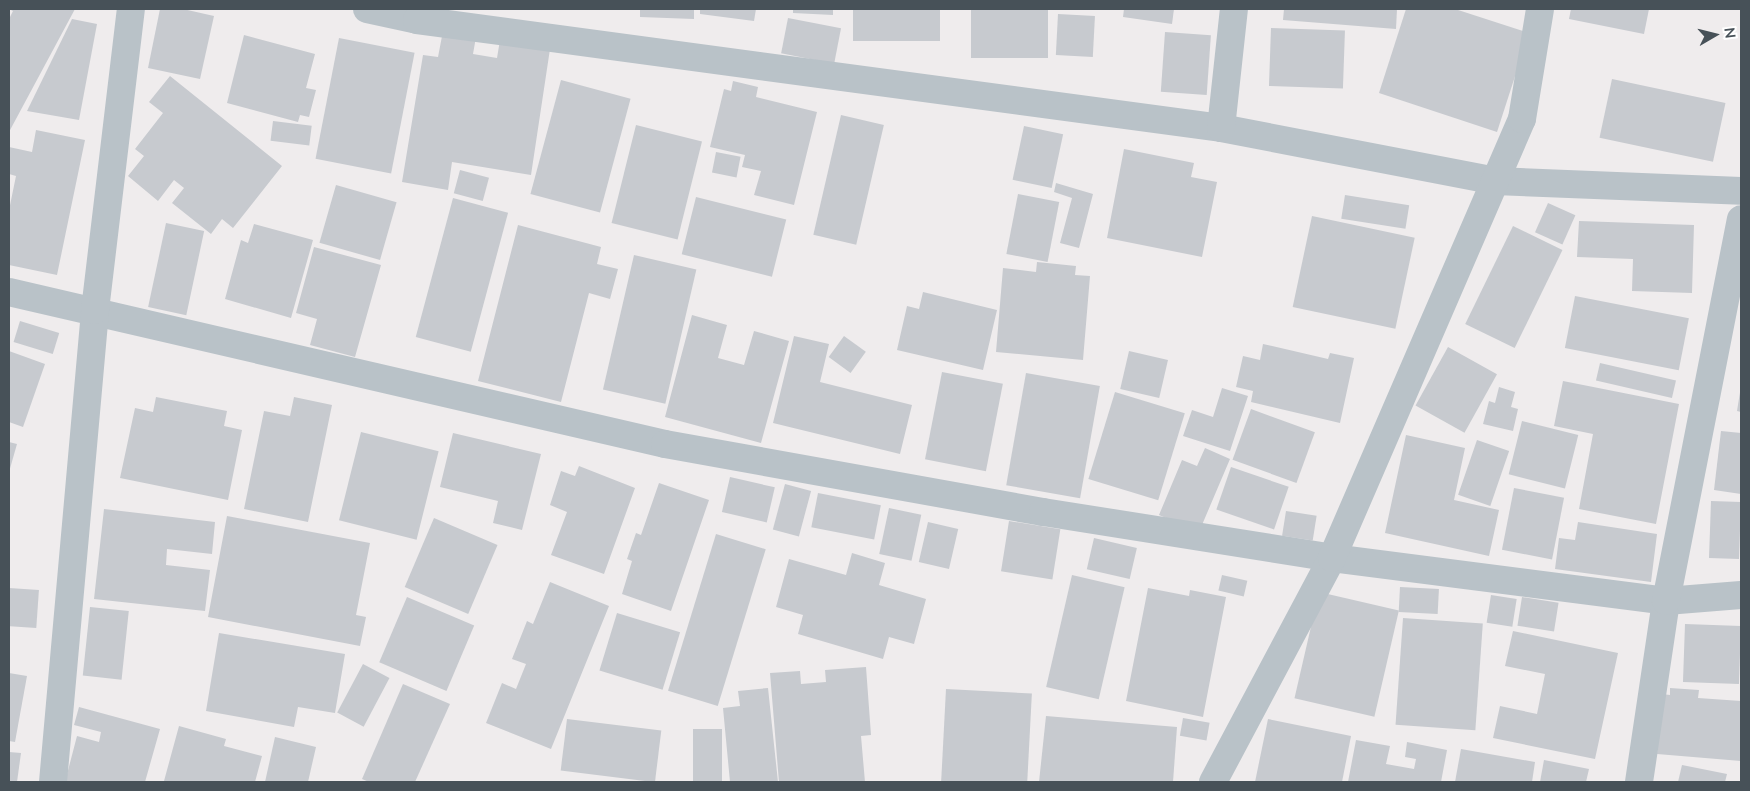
<!DOCTYPE html>
<html>
<head>
<meta charset="utf-8">
<style>
  body { margin:0 }
  #map { position:relative; width:1750px; height:791px; overflow:hidden; background:#efeced; font-family:Lato,sans-serif }
  div>[style] { position:absolute }
  [style*='--x'] { left:calc(var(--x)*1px); top:calc(var(--y)*1px); width:calc(var(--w)*1px); rotate:calc(var(--a)*1deg) }
  .building>* { inset:0; background:#c7cacf; transform-origin:0 0 }
  .street>* { height:28px; margin:-14px; padding:0 14px; transform-origin:14px; border-radius:14px; background:#b9c2c8 }
  span { translate:-50% -50%; white-space:nowrap; text-align:center; line-height:1.15; -webkit-text-stroke:4.5px #fff; paint-order:stroke }
  .frame { position:absolute; inset:0; border:10px solid #475158; pointer-events:none }
  .north { position:absolute; left:1690px; top:10px; width:50px; height:50px; -webkit-text-stroke:4px #fff; paint-order:stroke; rotate:82deg; font-size:14px; font-weight:700; line-height:20px; text-align:center; color:#475158 }
  .north::after { content:''; display:block; margin:auto; width:18px; height:22px; background:#475158; clip-path:polygon(50% 0,100% 100%,50% 72%,0 100%) }
</style>
</head>
<body>
<div id="map">
  <div class="building">
    <div style="clip-path:polygon(9px 9px,75px 9px,9px 132px,9px 19px,13px 11px)"></div>
    <div style="clip-path:polygon(160px 9px,183px 9px,214px 16px,200px 79px,148px 68px)"></div>
    <div style="clip-path:polygon(640px 9px,694px 9px,694px 19px,640px 17px)"></div>
    <div style="clip-path:polygon(700px 9px,756px 9px,754px 21px,700px 14px)"></div>
    <div style="clip-path:polygon(793px 9px,833px 9px,833px 15px,793px 13px)"></div>
    <div style="left:853px;top:9px;width:87px;height:32px"></div>
    <div style="left:971px;top:9px;width:77px;height:49px"></div>
    <div style="clip-path:polygon(1124px 9px,1174px 9px,1172px 24px,1123px 17px)"></div>
    <div style="clip-path:polygon(1284px 9px,1397px 9px,1396px 29px,1283px 20px)"></div>
    <div style="clip-path:polygon(1406px 9px,1455px 9px,1529px 33px,1497px 132px,1379px 93px)"></div>
    <div style="clip-path:polygon(1571px 9px,1649px 9px,1644px 34px,1569px 19px)"></div>
    <div style="left:1058px;top:14px;width:37px;height:41px;rotate:3deg"></div>
    <div style="left:788px;top:18px;width:54px;height:36px;rotate:11deg"></div>
    <div style="clip-path:polygon(72px 19px,97px 24px,79px 120px,27px 111px)"></div>
    <div style="left:1271px;top:28px;width:74px;height:58px;rotate:2deg"></div>
    <div style="clip-path:polygon(443px 31px,476px 37px,473px 54px,497px 58px,500px 40px,550px 49px,531px 175px,452px 162px,448px 190px,402px 182px,423px 55px,438px 57px)"></div>
    <div style="left:1165px;top:32px;width:46px;height:60px;rotate:4deg"></div>
    <div style="clip-path:polygon(244px 35px,315px 54px,306px 88px,316px 90px,309px 117px,300px 115px,298px 122px,227px 103px)"></div>
    <div style="left:339px;top:38px;width:77px;height:123px;rotate:11deg"></div>
    <div style="clip-path:polygon(170px 76px,282px 166px,233px 228px,222px 219px,211px 234px,172px 203px,184px 188px,174px 180px,158px 201px,128px 176px,144px 156px,135px 149px,163px 113px,149px 102px)"></div>
    <div style="left:1612px;top:79px;width:116px;height:60px;rotate:12deg"></div>
    <div style="left:561px;top:80px;width:72px;height:118px;rotate:15deg"></div>
    <div style="clip-path:polygon(733px 81px,758px 87px,756px 97px,817px 112px,794px 205px,754px 195px,761px 171px,742px 167px,745px 155px,710px 147px,724px 89px,731px 91px)"></div>
    <div style="left:841px;top:115px;width:44px;height:123px;rotate:13deg"></div>
    <div style="left:273px;top:121px;width:39px;height:20px;rotate:7deg"></div>
    <div style="left:636px;top:125px;width:68px;height:101px;rotate:14deg"></div>
    <div style="left:1024px;top:126px;width:40px;height:55px;rotate:12deg"></div>
    <div style="clip-path:polygon(36px 130px,85px 140px,57px 275px,9px 265px,9px 210px,16px 176px,9px 174px,9px 147px,32px 152px)"></div>
    <div style="clip-path:polygon(1124px 149px,1194px 163px,1191px 177px,1217px 182px,1202px 257px,1107px 238px)"></div>
    <div style="left:716px;top:152px;width:25px;height:21px;rotate:11deg"></div>
    <div style="left:460px;top:170px;width:30px;height:24px;rotate:15deg"></div>
    <div style="clip-path:polygon(1056px 183px,1093px 194px,1079px 248px,1060px 243px,1072px 198px,1054px 192px)"></div>
    <div style="left:336px;top:185px;width:63px;height:60px;rotate:16deg"></div>
    <div style="left:1018px;top:194px;width:42px;height:61px;rotate:11deg"></div>
    <div style="left:1345px;top:195px;width:65px;height:24px;rotate:9deg"></div>
    <div style="left:696px;top:197px;width:93px;height:59px;rotate:14deg"></div>
    <div style="left:453px;top:198px;width:57px;height:144px;rotate:15deg"></div>
    <div style="left:1548px;top:203px;width:30px;height:32px;rotate:24deg"></div>
    <div style="left:1312px;top:216px;width:105px;height:93px;rotate:12deg"></div>
    <div style="clip-path:polygon(1579px 221px,1694px 225px,1692px 293px,1632px 291px,1633px 259px,1577px 257px)"></div>
    <div style="left:166px;top:223px;width:39px;height:86px;rotate:12deg"></div>
    <div style="clip-path:polygon(254px 224px,313px 240px,291px 318px,225px 299px,241px 240px,248px 243px)"></div>
    <div style="clip-path:polygon(518px 225px,601px 247px,597px 264px,618px 269px,610px 299px,589px 293px,561px 402px,478px 381px)"></div>
    <div style="left:1513px;top:226px;width:55px;height:109px;rotate:26deg"></div>
    <div style="clip-path:polygon(314px 247px,381px 265px,355px 357px,310px 345px,317px 319px,296px 313px)"></div>
    <div style="left:634px;top:255px;width:64px;height:138px;rotate:13deg"></div>
    <div style="clip-path:polygon(1037px 262px,1076px 266px,1075px 275px,1090px 276px,1083px 360px,996px 352px,1003px 268px,1036px 272px)"></div>
    <div style="clip-path:polygon(923px 292px,997px 310px,983px 370px,897px 350px,907px 306px,919px 309px)"></div>
    <div style="left:1575px;top:296px;width:116px;height:53px;rotate:11deg"></div>
    <div style="clip-path:polygon(692px 315px,727px 325px,718px 358px,744px 365px,754px 331px,789px 341px,761px 443px,665px 417px)"></div>
    <div style="left:20px;top:321px;width:41px;height:22px;rotate:17deg"></div>
    <div style="clip-path:polygon(794px 336px,829px 344px,820px 382px,912px 405px,900px 454px,773px 423px)"></div>
    <div style="left:844px;top:336px;width:27px;height:26px;rotate:36deg"></div>
    <div style="clip-path:polygon(1263px 344px,1328px 359px,1330px 353px,1354px 358px,1340px 423px,1251px 402px,1253px 391px,1236px 387px,1243px 356px,1260px 360px)"></div>
    <div style="left:1448px;top:347px;width:56px;height:67px;rotate:29deg"></div>
    <div style="clip-path:polygon(9px 351px,45px 364px,23px 427px,9px 422px)"></div>
    <div style="left:1129px;top:351px;width:40px;height:39px;rotate:13deg"></div>
    <div style="left:1600px;top:363px;width:78px;height:18px;rotate:13deg"></div>
    <div style="left:942px;top:372px;width:62px;height:89px;rotate:11deg"></div>
    <div style="left:1026px;top:373px;width:75px;height:114px;rotate:10deg"></div>
    <div style="clip-path:polygon(1563px 381px,1679px 404px,1656px 524px,1579px 509px,1593px 434px,1554px 426px)"></div>
    <div style="clip-path:polygon(1741px 386px,1741px 412px,1737px 411px)"></div>
    <div style="clip-path:polygon(1499px 387px,1515px 392px,1511px 407px,1518px 409px,1513px 431px,1483px 424px,1489px 401px,1495px 403px)"></div>
    <div style="clip-path:polygon(1222px 388px,1248px 396px,1230px 451px,1183px 436px,1192px 410px,1213px 417px)"></div>
    <div style="left:1115px;top:392px;width:73px;height:91px;rotate:17deg"></div>
    <div style="clip-path:polygon(156px 397px,227px 411px,224px 426px,242px 430px,228px 500px,120px 478px,135px 408px,153px 412px)"></div>
    <div style="clip-path:polygon(294px 397px,332px 405px,308px 522px,244px 509px,264px 411px,290px 416px)"></div>
    <div style="left:1251px;top:409px;width:68px;height:54px;rotate:20deg"></div>
    <div style="left:1522px;top:421px;width:58px;height:55px;rotate:14deg"></div>
    <div style="clip-path:polygon(1721px 431px,1741px 433px,1741px 494px,1714px 490px)"></div>
    <div style="left:361px;top:432px;width:80px;height:91px;rotate:14deg"></div>
    <div style="clip-path:polygon(453px 433px,541px 454px,522px 530px,493px 523px,498px 501px,440px 487px)"></div>
    <div style="clip-path:polygon(1406px 435px,1465px 448px,1454px 500px,1499px 510px,1489px 556px,1385px 533px)"></div>
    <div style="left:1477px;top:440px;width:34px;height:58px;rotate:19deg"></div>
    <div style="clip-path:polygon(9px 442px,17px 444px,9px 472px)"></div>
    <div style="clip-path:polygon(1205px 448px,1230px 459px,1199px 532px,1159px 515px,1182px 460px,1197px 466px)"></div>
    <div style="clip-path:polygon(579px 466px,635px 488px,604px 574px,551px 555px,567px 512px,550px 505px,561px 471px,575px 476px)"></div>
    <div style="left:1231px;top:467px;width:61px;height:45px;rotate:19deg"></div>
    <div style="left:730px;top:477px;width:46px;height:36px;rotate:13deg"></div>
    <div style="clip-path:polygon(659px 483px,709px 500px,671px 611px,622px 594px,632px 561px,627px 559px,636px 533px,641px 535px)"></div>
    <div style="left:785px;top:484px;width:27px;height:47px;rotate:15deg"></div>
    <div style="left:1514px;top:488px;width:51px;height:63px;rotate:11deg"></div>
    <div style="left:818px;top:493px;width:64px;height:35px;rotate:11deg"></div>
    <div style="left:1711px;top:501px;width:30px;height:57px;rotate:2deg"></div>
    <div style="left:889px;top:508px;width:33px;height:47px;rotate:12deg"></div>
    <div style="clip-path:polygon(104px 509px,215px 522px,212px 554px,167px 549px,166px 565px,210px 570px,205px 611px,94px 599px)"></div>
    <div style="left:1286px;top:511px;width:31px;height:25px;rotate:9deg"></div>
    <div style="clip-path:polygon(227px 516px,370px 543px,356px 615px,366px 617px,360px 646px,208px 617px)"></div>
    <div style="left:434px;top:518px;width:69px;height:75px;rotate:23deg"></div>
    <div style="left:1009px;top:521px;width:52px;height:51px;rotate:9deg"></div>
    <div style="left:928px;top:522px;width:31px;height:41px;rotate:13deg"></div>
    <div style="clip-path:polygon(1578px 522px,1657px 534px,1651px 582px,1555px 569px,1559px 538px,1575px 540px)"></div>
    <div style="left:716px;top:534px;width:52px;height:164px;rotate:17deg"></div>
    <div style="left:1094px;top:538px;width:44px;height:32px;rotate:13deg"></div>
    <div style="clip-path:polygon(852px 553px,885px 563px,879px 585px,926px 599px,914px 644px,889px 637px,883px 659px,798px 634px,803px 615px,776px 607px,789px 559px,846px 575px)"></div>
    <div style="left:1072px;top:575px;width:54px;height:115px;rotate:13deg"></div>
    <div style="left:1222px;top:575px;width:26px;height:16px;rotate:13deg"></div>
    <div style="clip-path:polygon(550px 582px,609px 606px,551px 749px,486px 723px,502px 683px,516px 689px,526px 664px,512px 659px,527px 621px,533px 624px)"></div>
    <div style="left:1400px;top:587px;width:39px;height:25px;rotate:3deg"></div>
    <div style="left:9px;top:588px;width:30px;height:38px;rotate:4deg"></div>
    <div style="clip-path:polygon(1148px 588px,1189px 596px,1190px 590px,1226px 597px,1203px 717px,1126px 701px)"></div>
    <div style="left:1319px;top:592px;width:82px;height:109px;rotate:13deg"></div>
    <div style="left:1491px;top:595px;width:26px;height:28px;rotate:9deg"></div>
    <div style="left:407px;top:597px;width:73px;height:71px;rotate:23deg"></div>
    <div style="left:1522px;top:597px;width:37px;height:29px;rotate:9deg"></div>
    <div style="left:90px;top:607px;width:39px;height:69px;rotate:6deg"></div>
    <div style="left:617px;top:613px;width:66px;height:60px;rotate:17deg"></div>
    <div style="left:1403px;top:618px;width:80px;height:107px;rotate:4deg"></div>
    <div style="left:1685px;top:624px;width:56px;height:58px;rotate:2deg"></div>
    <div style="clip-path:polygon(1513px 631px,1618px 653px,1595px 759px,1493px 738px,1500px 706px,1537px 714px,1545px 674px,1505px 666px)"></div>
    <div style="clip-path:polygon(219px 633px,345px 654px,335px 713px,298px 707px,294px 727px,206px 711px)"></div>
    <div style="left:363px;top:664px;width:30px;height:55px;rotate:28deg"></div>
    <div style="clip-path:polygon(866px 667px,871px 735px,861px 736px,865px 782px,779px 782px,770px 673px,800px 671px,801px 684px,826px 682px,825px 670px)"></div>
    <div style="clip-path:polygon(9px 673px,27px 676px,15px 742px,9px 741px)"></div>
    <div style="clip-path:polygon(403px 684px,450px 704px,415px 782px,369px 782px,362px 779px)"></div>
    <div style="clip-path:polygon(768px 688px,778px 782px,730px 782px,723px 708px,740px 706px,738px 691px)"></div>
    <div style="clip-path:polygon(1670px 688px,1699px 690px,1698px 698px,1741px 701px,1741px 761px,1657px 754px,1662px 694px,1670px 695px)"></div>
    <div style="left:946px;top:689px;width:86px;height:93px;rotate:3deg"></div>
    <div style="clip-path:polygon(79px 707px,160px 729px,145px 782px,65px 782px,77px 736px,99px 742px,101px 732px,74px 725px)"></div>
    <div style="clip-path:polygon(1046px 716px,1177px 727px,1173px 782px,1039px 782px)"></div>
    <div style="left:1183px;top:718px;width:27px;height:18px;rotate:10deg"></div>
    <div style="left:567px;top:719px;width:95px;height:52px;rotate:7deg"></div>
    <div style="clip-path:polygon(1268px 719px,1351px 736px,1342px 782px,1255px 782px)"></div>
    <div style="clip-path:polygon(179px 726px,226px 739px,224px 746px,262px 756px,255px 782px,164px 781px)"></div>
    <div style="left:693px;top:729px;width:29px;height:53px"></div>
    <div style="clip-path:polygon(275px 737px,316px 747px,308px 782px,265px 782px)"></div>
    <div style="clip-path:polygon(1356px 740px,1390px 746px,1386px 764px,1414px 769px,1416px 759px,1405px 757px,1407px 742px,1447px 750px,1441px 782px,1348px 782px)"></div>
    <div style="clip-path:polygon(1461px 749px,1535px 762px,1532px 782px,1455px 782px)"></div>
    <div style="clip-path:polygon(9px 752px,21px 753px,17px 782px,9px 782px)"></div>
    <div style="clip-path:polygon(1544px 760px,1589px 769px,1586px 782px,1540px 782px)"></div>
    <div style="clip-path:polygon(1682px 765px,1727px 774px,1725px 782px,1678px 782px)"></div>
  </div>
  <div class="street">
    <div style="--x:367;--y:9;--w:51;--a:12.4"></div>
    <div style="--x:417;--y:20;--w:811;--a:7.65"></div>
    <div style="--x:1221;--y:128;--w:279;--a:10.9"></div>
    <div style="--x:1495;--y:181;--w:246;--a:2.3"></div>
    <div style="--x:1221;--y:128;--w:120;--a:-83.8"></div>
    <div style="--x:9;--y:292;--w:673;--a:13.05"></div>
    <div style="--x:665;--y:444;--w:384;--a:10.2"></div>
    <div style="--x:1043;--y:512;--w:293;--a:9"></div>
    <div style="--x:1332;--y:558;--w:337;--a:7.3"></div>
    <div style="--x:1666;--y:601;--w:75;--a:-4.6"></div>
    <div style="--x:53;--y:782;--w:474;--a:-84.9"></div>
    <div style="--x:95;--y:310;--w:303;--a:-83.2"></div>
    <div style="--x:1213;--y:782;--w:254;--a:-62"></div>
    <div style="--x:1332;--y:558;--w:478;--a:-66.6"></div>
    <div style="--x:1522;--y:119;--w:111;--a:-80.7"></div>
    <div style="--x:1639;--y:782;--w:183;--a:-81.5"></div>
    <div style="--x:1666;--y:601;--w:389;--a:-78.9"></div>
  </div>
  <div class="frame"></div>
  <div class="north">N</div>
</div>
</body>
</html>
